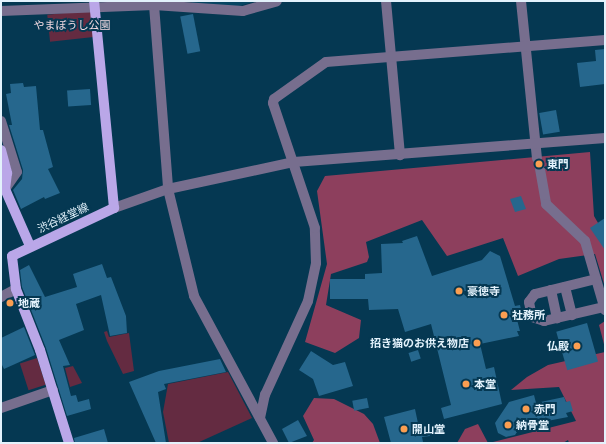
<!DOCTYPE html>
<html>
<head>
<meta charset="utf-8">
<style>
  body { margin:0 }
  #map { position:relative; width:606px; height:444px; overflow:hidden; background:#053852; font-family:Mulish,"Noto Sans JP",sans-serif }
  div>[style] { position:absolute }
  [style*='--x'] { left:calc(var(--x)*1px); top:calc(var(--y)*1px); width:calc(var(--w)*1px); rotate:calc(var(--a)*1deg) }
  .built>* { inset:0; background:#064563 }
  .green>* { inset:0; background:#642b41; transform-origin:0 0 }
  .forest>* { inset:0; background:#8d3f5d }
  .building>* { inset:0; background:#26678d; transform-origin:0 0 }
  .minor>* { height:10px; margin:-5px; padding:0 5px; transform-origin:5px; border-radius:5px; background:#776e8e }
  .major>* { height:10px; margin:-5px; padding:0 5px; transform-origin:5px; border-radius:5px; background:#baa7e8 }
  .dots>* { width:11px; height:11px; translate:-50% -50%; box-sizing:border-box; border:2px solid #053852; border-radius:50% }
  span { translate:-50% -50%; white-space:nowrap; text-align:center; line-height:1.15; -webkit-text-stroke:4px #053852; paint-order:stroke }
  .park-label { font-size:11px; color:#f3dbe2 }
  .poi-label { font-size:11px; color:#e3f2fc; font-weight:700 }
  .left { translate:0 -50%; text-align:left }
  .right { translate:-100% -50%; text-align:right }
  .street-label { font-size:11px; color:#e3f2fc }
  .frame { position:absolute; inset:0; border:2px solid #e3f2fc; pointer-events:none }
</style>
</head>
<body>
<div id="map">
  <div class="built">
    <div style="clip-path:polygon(192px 1px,257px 1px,235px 7px,192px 4px)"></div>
  </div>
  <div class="green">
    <div style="left:93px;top:10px;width:27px;height:46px;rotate:84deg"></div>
    <div style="clip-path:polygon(107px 331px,109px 337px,129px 333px,134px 371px,123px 374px,107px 341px,104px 332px)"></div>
    <div style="left:37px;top:358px;width:28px;height:18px;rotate:72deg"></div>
    <div style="clip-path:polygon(73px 366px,82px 383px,70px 387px,65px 368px)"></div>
    <div style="clip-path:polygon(228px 372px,252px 418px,197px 443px,169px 443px,163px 412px,168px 384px)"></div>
  </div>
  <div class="forest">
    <div style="clip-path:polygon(590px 152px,594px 216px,605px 235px,605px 287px,595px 254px,559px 259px,518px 276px,503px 238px,447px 256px,422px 220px,366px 242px,369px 257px,367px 262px,331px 274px,326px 305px,361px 320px,359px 338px,335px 353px,305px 342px,327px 264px,317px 191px,325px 176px)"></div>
    <div style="clip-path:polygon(605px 321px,605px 348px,599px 325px)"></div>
    <div style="clip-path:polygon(605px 352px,605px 443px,569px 443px,568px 440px,563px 443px,489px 443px,576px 421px,559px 387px,511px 390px,527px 377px,548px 365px)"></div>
    <div style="clip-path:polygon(314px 398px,334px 399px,364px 414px,373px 424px,380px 443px,312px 443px,314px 440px,303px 416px)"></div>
    <div style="clip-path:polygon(478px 424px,488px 443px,457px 443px,465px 429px)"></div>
  </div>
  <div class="building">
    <div style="left:193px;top:14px;width:38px;height:13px;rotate:79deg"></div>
    <div style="clip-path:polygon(605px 49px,605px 84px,580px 87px,577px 63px,596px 61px,595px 50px)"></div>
    <div style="clip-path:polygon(23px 83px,24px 87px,36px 86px,40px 130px,43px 130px,53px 167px,48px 169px,60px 193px,45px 199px,44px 197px,21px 209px,13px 190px,22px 179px,23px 170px,9px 125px,12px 125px,6px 94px,11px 93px,10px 84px)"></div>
    <div style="left:90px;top:89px;width:16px;height:23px;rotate:86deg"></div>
    <div style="left:556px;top:110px;width:22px;height:17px;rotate:80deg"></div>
    <div style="clip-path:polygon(521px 196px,526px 209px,515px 212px,510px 199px)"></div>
    <div style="clip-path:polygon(605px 218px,605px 250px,590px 228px)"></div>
    <div style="clip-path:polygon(417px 236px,432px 276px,482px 260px,490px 251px,500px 256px,515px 306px,520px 305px,522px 314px,516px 316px,520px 331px,517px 331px,519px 336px,480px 344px,486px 369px,494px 367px,502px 404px,444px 419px,441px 408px,451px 405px,431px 324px,405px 332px,398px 309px,369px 310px,368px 299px,330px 299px,330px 279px,365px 279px,365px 274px,382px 273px,381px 244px,403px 243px,402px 241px)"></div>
    <div style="clip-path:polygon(102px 264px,107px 278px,111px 277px,126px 316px,127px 333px,110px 336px,101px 295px,76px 304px,84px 330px,59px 340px,70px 365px,63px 366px,71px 396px,76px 395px,78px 402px,89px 399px,91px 409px,67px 416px,46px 348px,22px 287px,20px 270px,29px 265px,45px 297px,77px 287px,73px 274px)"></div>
    <div style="left:587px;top:323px;width:40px;height:32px;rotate:74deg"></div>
    <div style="clip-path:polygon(24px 327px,35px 355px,4px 369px,1px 363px,1px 338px)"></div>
    <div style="left:418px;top:350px;width:9px;height:10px;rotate:72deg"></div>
    <div style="clip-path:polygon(311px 351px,333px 365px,345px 362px,353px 386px,319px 396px,313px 379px,299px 370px)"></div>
    <div style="clip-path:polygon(220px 359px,226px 372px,164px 384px,166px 389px,158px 392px,166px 443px,156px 443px,129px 382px,159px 371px)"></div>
    <div style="clip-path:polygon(534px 395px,536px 403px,564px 397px,566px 402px,570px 401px,573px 411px,566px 413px,568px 417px,521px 426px,515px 435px,506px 437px,498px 433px,495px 423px,509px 402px)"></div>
    <div style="left:367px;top:398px;width:10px;height:15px;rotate:79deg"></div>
    <div style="clip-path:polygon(415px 409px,419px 428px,443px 424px,446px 434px,422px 437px,423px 442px,417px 443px,391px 443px,384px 417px)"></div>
    <div style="clip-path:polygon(298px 420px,307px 436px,289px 443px,282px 429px)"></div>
    <div style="clip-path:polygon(104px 429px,108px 443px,75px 443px,74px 438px)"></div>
  </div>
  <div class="minor">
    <div style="--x:386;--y:1;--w:155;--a:84.8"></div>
    <div style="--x:521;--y:1;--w:158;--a:84.2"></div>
    <div style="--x:154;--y:5;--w:185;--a:85.6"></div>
    <div style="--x:168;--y:189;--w:110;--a:76.3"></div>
    <div style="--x:194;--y:296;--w:167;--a:61.7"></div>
    <div style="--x:1;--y:11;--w:153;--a:-2.2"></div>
    <div style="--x:154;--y:5;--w:89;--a:3.9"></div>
    <div style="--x:243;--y:11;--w:35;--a:-16"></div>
    <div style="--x:1;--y:121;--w:53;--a:72.6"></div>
    <div style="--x:17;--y:172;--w:21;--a:125"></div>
    <div style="--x:540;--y:169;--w:36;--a:80"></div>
    <div style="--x:546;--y:204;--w:54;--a:43.5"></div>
    <div style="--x:585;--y:241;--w:72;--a:73.8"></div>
    <div style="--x:114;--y:208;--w:57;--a:-19.4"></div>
    <div style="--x:168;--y:189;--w:129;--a:-12.1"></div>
    <div style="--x:294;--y:162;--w:312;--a:-4.4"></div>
    <div style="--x:596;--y:279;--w:63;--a:166.2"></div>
    <div style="--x:535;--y:294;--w:10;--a:127"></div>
    <div style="--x:529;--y:302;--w:15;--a:79"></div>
    <div style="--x:532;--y:317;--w:13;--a:18"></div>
    <div style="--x:544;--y:321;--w:62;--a:-13.1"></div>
    <div style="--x:565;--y:287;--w:29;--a:76"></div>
    <div style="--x:551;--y:290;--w:29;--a:78"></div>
    <div style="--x:1;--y:297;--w:17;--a:-28"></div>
    <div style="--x:1;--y:408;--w:55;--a:-19.1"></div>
    <div style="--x:260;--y:418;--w:24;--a:-78"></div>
    <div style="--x:265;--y:395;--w:103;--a:-65.4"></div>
    <div style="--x:308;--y:301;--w:39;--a:-78"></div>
    <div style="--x:316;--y:263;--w:35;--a:-92"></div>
    <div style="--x:315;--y:228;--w:132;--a:-108.6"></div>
    <div style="--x:273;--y:103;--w:4;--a:-76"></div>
    <div style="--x:274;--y:99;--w:64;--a:-35.4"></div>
    <div style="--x:326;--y:62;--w:280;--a:-4.5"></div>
  </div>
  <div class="major">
    <div style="--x:1;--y:150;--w:24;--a:75"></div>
    <div style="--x:7;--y:173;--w:16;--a:97"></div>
    <div style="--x:5;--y:189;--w:62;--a:66.3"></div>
    <div style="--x:69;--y:443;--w:97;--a:-107.3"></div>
    <div style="--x:40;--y:350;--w:66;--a:-111.5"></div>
    <div style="--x:16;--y:289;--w:33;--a:-97"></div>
    <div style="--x:12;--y:256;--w:113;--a:-25.2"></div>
    <div style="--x:114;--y:208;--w:208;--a:-95.5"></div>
  </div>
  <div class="dots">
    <div style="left:539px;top:164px;background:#fb9e51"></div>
    <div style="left:459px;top:291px;background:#fb9e51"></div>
    <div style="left:10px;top:303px;background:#fb9e51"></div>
    <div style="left:504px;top:315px;background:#fb9e51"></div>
    <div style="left:477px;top:343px;background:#fb9e51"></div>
    <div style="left:577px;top:346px;background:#fb9e51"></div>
    <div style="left:466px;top:384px;background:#fb9e51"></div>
    <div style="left:526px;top:409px;background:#fb9e51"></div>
    <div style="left:508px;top:425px;background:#fb9e51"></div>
    <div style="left:404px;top:429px;background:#fb9e51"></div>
  </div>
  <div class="park-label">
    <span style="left:72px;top:25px">やまぼうし公園</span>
  </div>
  <div class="poi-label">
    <span class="left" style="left:547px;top:164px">東門</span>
    <span class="left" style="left:467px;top:291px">豪徳寺</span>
    <span class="left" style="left:18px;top:303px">地蔵</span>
    <span class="left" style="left:512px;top:315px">社務所</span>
    <span class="right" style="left:469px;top:343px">招き猫のお供え物店</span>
    <span class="right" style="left:569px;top:346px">仏殿</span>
    <span class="left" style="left:474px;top:384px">本堂</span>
    <span class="left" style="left:534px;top:409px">赤門</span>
    <span class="left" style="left:516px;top:425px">納骨堂</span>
    <span class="left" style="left:412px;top:429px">開山堂</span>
  </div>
  <div class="street-label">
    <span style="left:63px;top:218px;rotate:-25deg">渋谷経堂線</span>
  </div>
  <div class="frame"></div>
</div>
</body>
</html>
